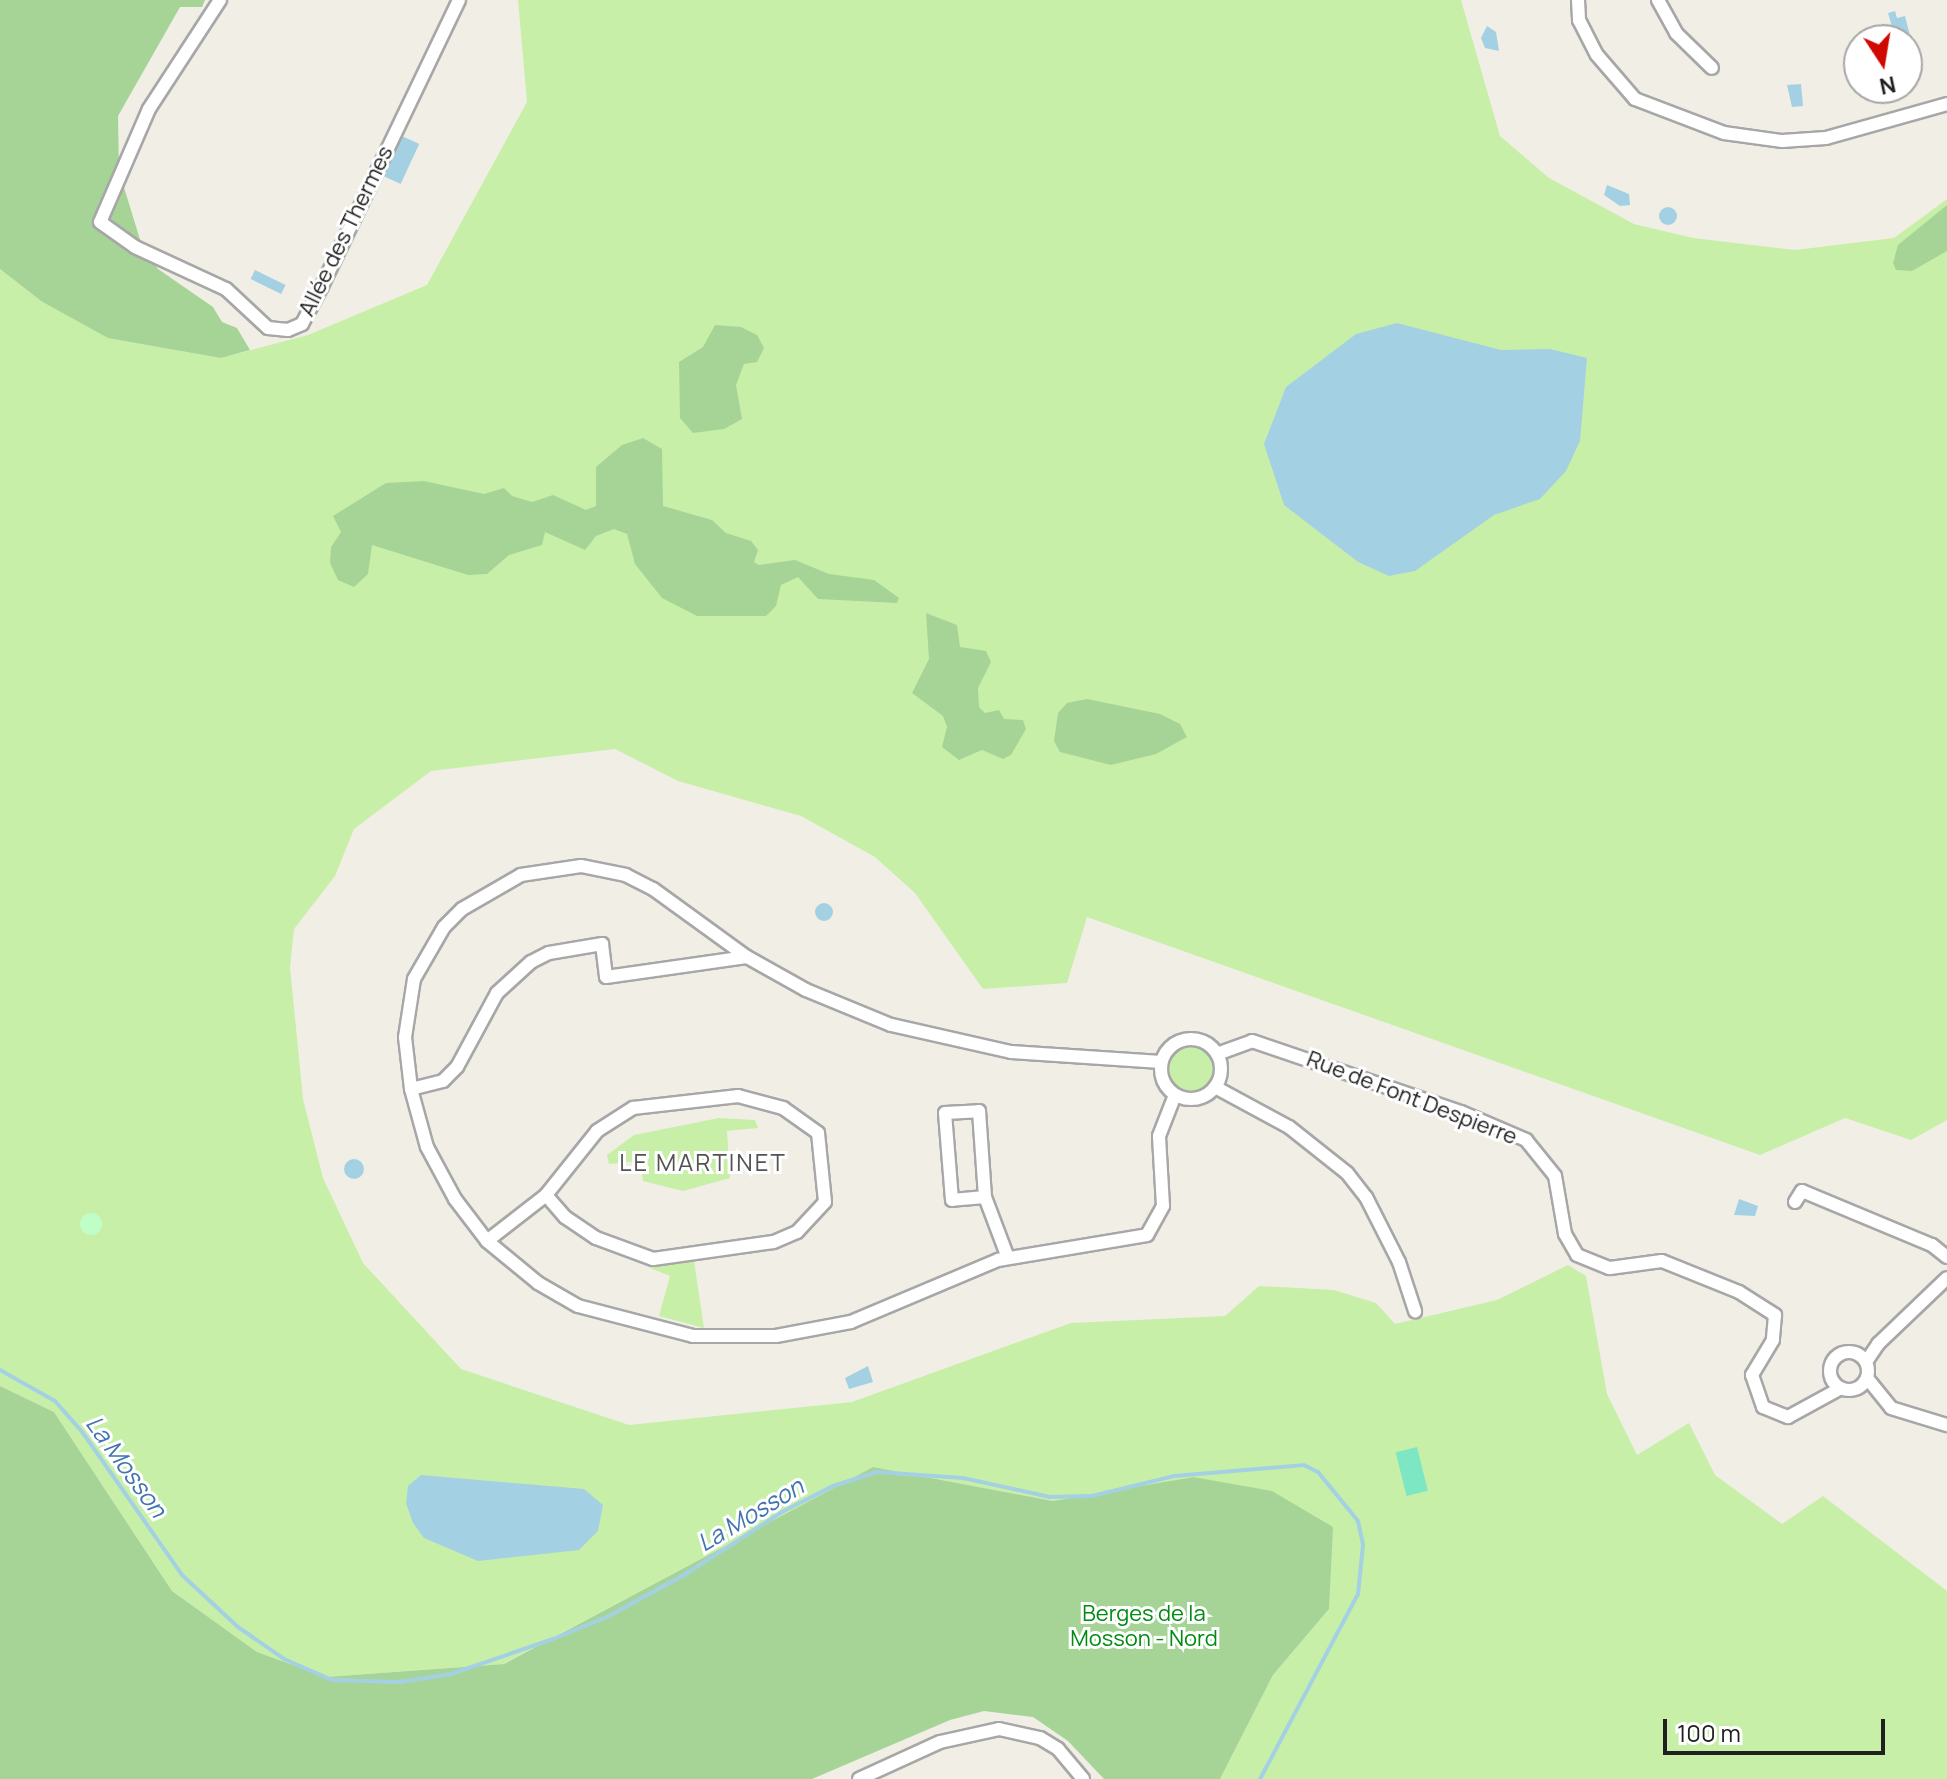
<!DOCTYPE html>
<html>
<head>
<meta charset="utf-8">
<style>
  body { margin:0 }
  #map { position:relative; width:1947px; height:1779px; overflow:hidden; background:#f1eee6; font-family:Manrope,sans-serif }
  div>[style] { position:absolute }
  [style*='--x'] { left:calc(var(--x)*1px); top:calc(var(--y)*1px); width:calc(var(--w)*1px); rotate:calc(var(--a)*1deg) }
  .grass>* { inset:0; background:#c8efa8 }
  .round { border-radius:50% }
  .forest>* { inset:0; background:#a6d497 }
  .park>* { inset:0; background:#c0fec8 }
  .pitch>* { inset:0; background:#7de7c3; transform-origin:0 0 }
  .water>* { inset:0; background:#a3d1e3; transform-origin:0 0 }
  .stream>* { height:4px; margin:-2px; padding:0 2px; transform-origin:2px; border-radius:2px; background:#a3d1e3 }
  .roads { filter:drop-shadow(2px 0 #a7a7a7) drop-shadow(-2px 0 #a7a7a7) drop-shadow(0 2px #a7a7a7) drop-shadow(0 -2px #a7a7a7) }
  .street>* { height:12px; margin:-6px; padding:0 6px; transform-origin:6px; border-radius:6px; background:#fff }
  .street>.ring { margin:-6px; padding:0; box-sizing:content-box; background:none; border:12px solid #fff; border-radius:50% }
  span { translate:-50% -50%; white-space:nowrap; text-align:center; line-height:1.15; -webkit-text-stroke:6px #fff; paint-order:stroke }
  .street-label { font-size:22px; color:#202020 }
  .park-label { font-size:22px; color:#028a13 }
  .neighbourhood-label { font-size:24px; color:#535353; letter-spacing:2px }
  .water-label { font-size:24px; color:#4074b1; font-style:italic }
  .north { position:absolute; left:1843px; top:24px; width:80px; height:80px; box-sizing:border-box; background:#fff; border:2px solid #a6a6a6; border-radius:50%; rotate:168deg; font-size:22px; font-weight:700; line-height:32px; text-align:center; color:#202020 }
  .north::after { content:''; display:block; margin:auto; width:28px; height:36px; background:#d00900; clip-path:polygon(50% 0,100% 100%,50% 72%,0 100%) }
  .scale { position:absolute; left:1663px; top:1719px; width:222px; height:36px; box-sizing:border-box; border:4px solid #202020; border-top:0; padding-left:10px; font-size:24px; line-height:28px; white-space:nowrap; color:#202020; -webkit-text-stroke:6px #fff; paint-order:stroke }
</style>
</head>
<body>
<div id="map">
  <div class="grass">
    <div style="clip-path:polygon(518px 0,1461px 0,1500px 136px,1549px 178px,1634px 224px,1693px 238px,1795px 250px,1894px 238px,1947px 199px,1947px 1120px,1911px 1140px,1845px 1118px,1760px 1155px,1087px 917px,1067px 983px,983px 989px,915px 893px,875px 857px,801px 816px,678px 781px,615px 749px,431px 771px,354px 829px,335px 876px,294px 929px,290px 967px,303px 1099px,323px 1178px,363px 1263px,461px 1369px,629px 1425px,852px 1402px,1071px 1323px,1225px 1316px,1259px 1286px,1334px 1290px,1376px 1303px,1395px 1324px,1497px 1300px,1568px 1265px,1586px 1276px,1607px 1394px,1637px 1455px,1689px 1423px,1715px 1475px,1782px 1524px,1823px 1496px,1947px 1591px,1947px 1779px,1220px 1779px,1273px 1675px,1329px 1609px,1193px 1477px,1053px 1501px,873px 1467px,503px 1664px,326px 1677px,257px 1652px,172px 1591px,54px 1412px,0 1386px,0 269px,41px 301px,221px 358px,308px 335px,427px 285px,527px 102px)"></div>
    <div class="round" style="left:1169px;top:1047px;width:44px;height:44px"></div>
    <div style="clip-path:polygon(719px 1118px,755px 1120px,758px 1128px,727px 1131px,730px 1178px,683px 1191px,643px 1181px,639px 1161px,609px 1164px,607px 1155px,634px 1135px)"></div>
    <div style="clip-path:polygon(694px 1261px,704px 1328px,659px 1316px,670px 1276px,650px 1268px,651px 1263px)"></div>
  </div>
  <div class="forest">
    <div style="clip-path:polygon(0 0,205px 0,202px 7px,180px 7px,118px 116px,119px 171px,142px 246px,158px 269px,213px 307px,222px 322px,237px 328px,250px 350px,221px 358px,108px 338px,41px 301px,0 269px)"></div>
    <div style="clip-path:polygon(1947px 205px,1947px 251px,1912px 271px,1896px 270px,1893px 263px,1898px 245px)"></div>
    <div style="clip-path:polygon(715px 325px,741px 327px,757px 335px,764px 348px,757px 362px,744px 364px,736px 385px,742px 419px,724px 429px,693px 433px,680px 418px,679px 362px,703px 347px)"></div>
    <div style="clip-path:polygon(643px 438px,662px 449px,663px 506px,712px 520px,726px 533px,751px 541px,758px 550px,754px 562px,759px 565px,795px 560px,829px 574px,874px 580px,899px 598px,897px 603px,818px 599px,798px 577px,781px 585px,776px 606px,766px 616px,697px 616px,662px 598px,635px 564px,627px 534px,614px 529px,596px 536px,585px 550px,545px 532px,542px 545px,509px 555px,487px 574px,468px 575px,372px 545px,368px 574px,354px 587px,338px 580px,330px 563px,331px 547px,341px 532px,333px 516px,386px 483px,424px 481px,484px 494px,504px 488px,512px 496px,532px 502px,553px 495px,586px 510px,596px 506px,596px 467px,622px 445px)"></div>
    <div style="clip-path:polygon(926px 613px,957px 625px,960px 647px,986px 651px,991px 662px,978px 688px,979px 707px,985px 713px,999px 710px,1004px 719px,1023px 720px,1026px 729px,1011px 755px,1003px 759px,982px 750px,959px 760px,942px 747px,947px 727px,943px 716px,912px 693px,929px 659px)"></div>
    <div style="clip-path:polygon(1087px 699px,1160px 714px,1180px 724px,1187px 737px,1156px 754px,1111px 765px,1060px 752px,1054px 741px,1058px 713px,1067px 703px)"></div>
    <div style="clip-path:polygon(0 1386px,54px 1412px,172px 1591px,257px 1652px,326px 1677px,504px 1664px,873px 1467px,1053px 1501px,1193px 1477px,1272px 1491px,1333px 1527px,1329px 1609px,1273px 1675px,1220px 1779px,1104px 1779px,1068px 1741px,1033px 1717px,984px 1711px,950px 1720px,812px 1779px,0 1779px)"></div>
  </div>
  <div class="park">
    <div class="round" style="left:80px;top:1213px;width:22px;height:22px"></div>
  </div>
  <div class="pitch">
    <div style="left:1417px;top:1447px;width:45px;height:22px;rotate:76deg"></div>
  </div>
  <div class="water">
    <div style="clip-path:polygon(1895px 11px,1897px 18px,1905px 16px,1912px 43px,1896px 40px,1888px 13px)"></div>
    <div style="clip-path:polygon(1487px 26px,1496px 32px,1499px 51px,1485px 48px,1481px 38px)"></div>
    <div style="clip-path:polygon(1801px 84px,1803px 106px,1792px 107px,1787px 85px)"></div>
    <div style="left:402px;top:136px;width:19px;height:44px;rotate:25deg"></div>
    <div style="clip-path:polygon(1607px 185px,1629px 194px,1630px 205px,1620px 206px,1604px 195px)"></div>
    <div class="round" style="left:1659px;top:207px;width:18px;height:18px"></div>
    <div style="left:255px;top:270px;width:34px;height:10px;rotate:26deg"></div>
    <div style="clip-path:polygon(1397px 323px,1501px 350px,1550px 349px,1587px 358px,1580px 441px,1566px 471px,1540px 499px,1494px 515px,1415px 571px,1389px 576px,1358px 562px,1284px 505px,1264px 444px,1286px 387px,1356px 334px)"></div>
    <div class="round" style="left:815px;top:903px;width:18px;height:18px"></div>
    <div class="round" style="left:344px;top:1159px;width:20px;height:20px"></div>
    <div style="clip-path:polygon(1739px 1199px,1758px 1206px,1755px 1216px,1734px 1215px)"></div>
    <div style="clip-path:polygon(868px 1366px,873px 1382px,849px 1389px,845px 1378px)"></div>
    <div style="clip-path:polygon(421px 1475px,584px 1489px,603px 1505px,598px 1531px,579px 1550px,478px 1561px,424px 1538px,413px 1523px,406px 1503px,408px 1486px)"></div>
  </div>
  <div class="stream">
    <div style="--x:0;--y:1370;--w:63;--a:29.4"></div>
    <div style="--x:55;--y:1401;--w:43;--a:48.8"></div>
    <div style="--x:83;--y:1433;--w:173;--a:55.1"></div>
    <div style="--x:182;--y:1575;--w:76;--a:42.9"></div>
    <div style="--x:238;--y:1627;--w:56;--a:34.8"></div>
    <div style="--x:284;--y:1659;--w:52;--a:23.6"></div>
    <div style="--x:332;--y:1680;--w:68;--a:1.7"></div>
    <div style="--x:400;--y:1682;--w:52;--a:-8.9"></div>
    <div style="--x:451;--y:1674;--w:108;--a:-18.9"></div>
    <div style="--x:553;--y:1639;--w:58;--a:-22.2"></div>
    <div style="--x:607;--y:1617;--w:88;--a:-28.6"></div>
    <div style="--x:684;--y:1575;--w:117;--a:-32.7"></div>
    <div style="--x:782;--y:1512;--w:57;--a:-27"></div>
    <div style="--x:833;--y:1486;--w:46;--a:-17.7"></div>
    <div style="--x:877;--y:1472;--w:86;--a:4"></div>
    <div style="--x:963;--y:1478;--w:89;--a:12.3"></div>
    <div style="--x:1050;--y:1497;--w:42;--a:-1.4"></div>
    <div style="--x:1092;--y:1496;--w:84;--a:-13.7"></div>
    <div style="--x:1174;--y:1476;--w:130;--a:-4.8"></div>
    <div style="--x:1304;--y:1465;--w:16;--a:27"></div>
    <div style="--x:1318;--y:1472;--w:63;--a:50.8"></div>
    <div style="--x:1358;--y:1521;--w:25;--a:78"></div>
    <div style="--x:1363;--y:1545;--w:49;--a:95.8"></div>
    <div style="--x:1358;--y:1594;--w:209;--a:117.9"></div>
  </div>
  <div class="roads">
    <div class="street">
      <div style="--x:220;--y:0;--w:130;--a:123.1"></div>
      <div style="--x:149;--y:109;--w:123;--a:113.4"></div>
      <div style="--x:100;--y:222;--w:43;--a:35.5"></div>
      <div style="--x:135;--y:247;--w:100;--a:24.8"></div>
      <div style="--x:226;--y:289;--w:57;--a:42.9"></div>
      <div style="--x:268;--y:328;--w:20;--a:6"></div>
      <div style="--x:288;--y:330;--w:15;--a:-23"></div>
      <div style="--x:302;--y:324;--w:43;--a:-62.2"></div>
      <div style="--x:322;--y:286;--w:317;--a:-64.4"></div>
      <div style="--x:1578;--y:0;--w:20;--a:87"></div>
      <div style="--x:1579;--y:20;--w:39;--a:63"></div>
      <div style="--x:1597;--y:55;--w:58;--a:49.2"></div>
      <div style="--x:1635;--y:99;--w:95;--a:20.9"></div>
      <div style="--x:1724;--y:133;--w:59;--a:7.9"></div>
      <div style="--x:1782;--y:141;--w:44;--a:-3.9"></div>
      <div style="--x:1826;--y:138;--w:126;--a:-15.7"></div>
      <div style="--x:1658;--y:0;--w:38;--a:61"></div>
      <div style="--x:1676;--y:33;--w:50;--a:44.2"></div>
      <div class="ring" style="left:1161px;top:1039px;width:48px;height:48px"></div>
      <div style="--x:1217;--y:1054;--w:37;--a:-20"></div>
      <div style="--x:1252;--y:1041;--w:221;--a:18.8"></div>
      <div style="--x:1461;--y:1112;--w:71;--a:23.3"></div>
      <div style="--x:1526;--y:1140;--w:46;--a:51.1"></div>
      <div style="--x:1555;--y:1176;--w:59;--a:80.2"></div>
      <div style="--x:1565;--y:1234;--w:24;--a:60"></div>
      <div style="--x:1577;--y:1255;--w:35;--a:22"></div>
      <div style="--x:1610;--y:1268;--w:52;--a:-7.7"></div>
      <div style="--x:1662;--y:1261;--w:83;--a:21.9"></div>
      <div style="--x:1739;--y:1292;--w:43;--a:32.6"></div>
      <div style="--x:1775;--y:1315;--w:25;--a:95"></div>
      <div style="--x:1773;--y:1340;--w:41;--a:121"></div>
      <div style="--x:1752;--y:1375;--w:34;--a:71"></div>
      <div style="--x:1763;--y:1407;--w:27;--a:22"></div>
      <div style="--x:1788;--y:1417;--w:60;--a:-28.7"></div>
      <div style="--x:1161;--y:1062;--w:150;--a:-176.2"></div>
      <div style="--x:1011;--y:1052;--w:123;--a:-167.3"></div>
      <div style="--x:891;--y:1025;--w:92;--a:-157.6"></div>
      <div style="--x:806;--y:990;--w:68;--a:-150.8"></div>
      <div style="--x:747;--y:957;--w:116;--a:-144.1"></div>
      <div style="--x:653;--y:889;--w:30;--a:-153"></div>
      <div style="--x:626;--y:875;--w:46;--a:-168.7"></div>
      <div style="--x:581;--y:866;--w:61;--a:171.5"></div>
      <div style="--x:521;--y:875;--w:68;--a:150"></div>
      <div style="--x:462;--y:909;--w:25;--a:135"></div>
      <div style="--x:444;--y:927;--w:60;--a:120"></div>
      <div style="--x:414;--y:979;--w:59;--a:98.8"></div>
      <div style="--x:405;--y:1037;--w:52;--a:83.4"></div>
      <div style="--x:411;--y:1089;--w:60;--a:74.6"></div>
      <div style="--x:427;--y:1147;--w:59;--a:61.7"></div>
      <div style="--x:455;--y:1199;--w:53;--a:52.7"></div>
      <div style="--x:487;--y:1241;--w:66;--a:39.5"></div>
      <div style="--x:538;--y:1283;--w:46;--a:29.9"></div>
      <div style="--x:578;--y:1306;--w:119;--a:14.6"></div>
      <div style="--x:693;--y:1336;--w:83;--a:0"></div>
      <div style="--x:776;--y:1336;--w:76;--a:-10.6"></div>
      <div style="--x:851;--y:1322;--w:160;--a:-22.9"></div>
      <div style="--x:998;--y:1260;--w:151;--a:-9.5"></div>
      <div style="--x:1147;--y:1235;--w:33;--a:-61"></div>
      <div style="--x:1163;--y:1206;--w:70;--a:-93.3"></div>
      <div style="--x:1159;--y:1136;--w:44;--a:-68.7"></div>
      <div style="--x:1215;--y:1087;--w:84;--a:28.4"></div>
      <div style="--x:1289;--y:1127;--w:74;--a:38.4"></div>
      <div style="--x:1347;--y:1173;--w:31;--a:52"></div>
      <div style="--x:1366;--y:1197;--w:73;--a:63.1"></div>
      <div style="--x:1399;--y:1262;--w:52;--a:71.9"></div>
      <div style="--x:411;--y:1089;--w:33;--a:-14"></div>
      <div style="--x:443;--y:1081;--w:20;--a:-45"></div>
      <div style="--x:457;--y:1067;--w:84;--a:-61.6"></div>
      <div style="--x:497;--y:993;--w:46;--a:-42.4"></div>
      <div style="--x:531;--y:962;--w:20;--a:-27"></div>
      <div style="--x:549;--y:953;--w:54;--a:-9.6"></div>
      <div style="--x:602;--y:944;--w:33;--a:83"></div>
      <div style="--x:606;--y:977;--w:142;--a:-8.1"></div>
      <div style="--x:985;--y:1197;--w:33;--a:175"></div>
      <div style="--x:952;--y:1200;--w:87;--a:-94.6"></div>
      <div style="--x:945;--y:1113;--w:34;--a:-3"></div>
      <div style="--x:979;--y:1111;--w:86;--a:86"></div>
      <div style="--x:985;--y:1197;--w:65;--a:69.3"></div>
      <div style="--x:1795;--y:1202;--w:13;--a:-58"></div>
      <div style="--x:1802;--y:1191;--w:141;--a:22.6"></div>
      <div style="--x:1932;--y:1245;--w:19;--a:39"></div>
      <div style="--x:487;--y:1241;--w:75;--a:-37.9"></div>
      <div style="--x:546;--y:1195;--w:82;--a:-51.4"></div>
      <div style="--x:597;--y:1131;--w:43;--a:-32.6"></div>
      <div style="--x:633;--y:1108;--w:106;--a:-6.5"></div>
      <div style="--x:738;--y:1096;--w:47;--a:14.9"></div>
      <div style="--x:783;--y:1108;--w:43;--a:35.5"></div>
      <div style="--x:818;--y:1133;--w:69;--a:84.2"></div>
      <div style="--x:825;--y:1202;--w:41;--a:133"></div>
      <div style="--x:797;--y:1232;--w:26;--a:157"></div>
      <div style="--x:773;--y:1242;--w:121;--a:171.9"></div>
      <div style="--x:653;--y:1259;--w:61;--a:-159.8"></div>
      <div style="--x:596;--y:1238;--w:37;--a:-146"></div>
      <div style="--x:565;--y:1217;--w:29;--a:-131"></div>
      <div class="ring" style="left:1830px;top:1352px;width:26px;height:26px"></div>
      <div style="--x:1866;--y:1362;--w:22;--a:-56"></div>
      <div style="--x:1878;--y:1344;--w:95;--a:-43.7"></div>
      <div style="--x:1867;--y:1378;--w:38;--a:51"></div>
      <div style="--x:1891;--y:1408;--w:59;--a:16.9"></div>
      <div style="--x:859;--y:1779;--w:89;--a:-24.6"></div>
      <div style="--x:940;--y:1742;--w:60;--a:-12.4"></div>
      <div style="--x:999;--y:1729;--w:42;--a:12.4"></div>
      <div style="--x:1040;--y:1738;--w:21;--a:31"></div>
      <div style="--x:1058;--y:1749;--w:39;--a:50"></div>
    </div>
  </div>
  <div class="street-label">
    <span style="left:346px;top:231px;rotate:-64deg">Allée des Thermes</span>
    <span style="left:1412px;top:1098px;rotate:21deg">Rue de Font Despierre</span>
  </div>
  <div class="park-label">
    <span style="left:1144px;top:1626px">Berges de la<br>Mosson - Nord</span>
  </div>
  <div class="neighbourhood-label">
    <span style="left:703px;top:1162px">LE MARTINET</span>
  </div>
  <div class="water-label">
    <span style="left:127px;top:1466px;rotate:54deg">La Mosson</span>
    <span style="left:750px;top:1514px;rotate:-31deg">La Mosson</span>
  </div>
  <div class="north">N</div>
  <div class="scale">100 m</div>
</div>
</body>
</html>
